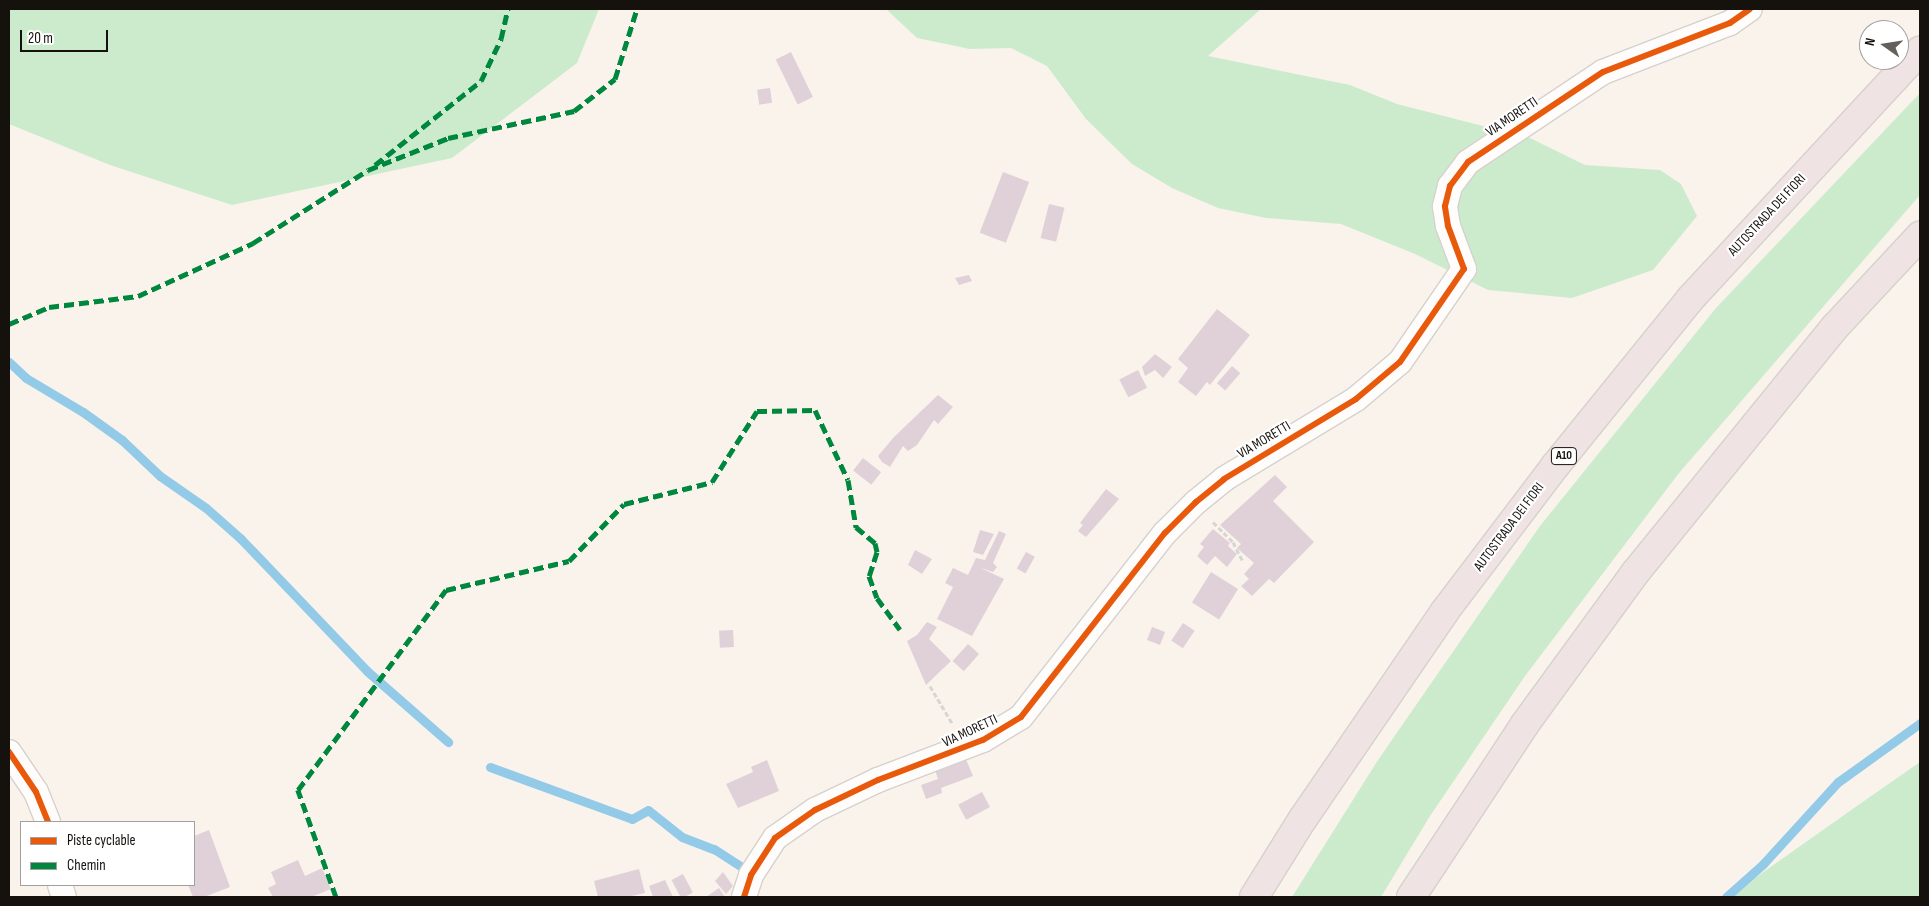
<!DOCTYPE html>
<html>
<head>
<meta charset="utf-8">
<style>
  body { margin:0 }
  #map { position:relative; width:1929px; height:906px; overflow:hidden; background:#f9f3ec; font-family:"Sofia Sans Condensed",sans-serif }
  div>[style] { position:absolute }
  [style*='--x'] { left:calc(var(--x)*1px); top:calc(var(--y)*1px); width:calc(var(--w)*1px); rotate:calc(var(--a)*1deg) }
  .green>* { inset:0; background:#ccebcd }
  .stream>* { height:9px; margin:-4.5px; padding:0 4.5px; transform-origin:4.5px; border-radius:4.5px; background:#92cae8 }
  .building>* { inset:0; background:#e0d1d9; transform-origin:0 0 }
  .path>* { height:3px; margin-top:-1.5px; transform-origin:0; background:repeating-linear-gradient(90deg,#d7d5d2 0 5px,transparent 0 7.5px) }
  .roads { filter:drop-shadow(1px 0 #d6d1cc) drop-shadow(-1px 0 #d6d1cc) drop-shadow(0 1px #d6d1cc) drop-shadow(0 -1px #d6d1cc) }
  .street>* { height:24px; margin:-12px; padding:0 12px; transform-origin:12px; border-radius:12px; background:#fefdfc }
  .highway>* { height:28px; margin:-14px; padding:0 14px; transform-origin:14px; border-radius:14px; background:#f0e3e4 }
  .quiet>* { height:5px; margin-top:-2.5px; transform-origin:0; background:repeating-linear-gradient(90deg,#00873e 0 10px,transparent 0 15px) }
  .cycleway>* { height:6px; margin:-3px; padding:0 3px; transform-origin:3px; border-radius:3px; background:#e8590c }
  span { translate:-50% -50%; white-space:nowrap; text-align:center; line-height:1.15; -webkit-text-stroke:4.5px #fff; paint-order:stroke }
  .shield-label span { padding:1px 4px; background:#fff; border:1px solid; border-radius:4px; -webkit-text-stroke-width:0 }
  .shield-label { font-size:12px; color:#15110d; font-weight:700 }
  .street-label { font-size:14px; color:#15110d }
  .frame { position:absolute; inset:0; border:10px solid #15110d; pointer-events:none }
  .legend { position:absolute; left:20px; top:821px; width:175px; height:65px; box-sizing:border-box; background:#fff; border:1px solid #a1a09e; margin:0; padding:6px 9px; list-style:none; font-size:15px; color:#15110d }
  .legend li { display:flex; align-items:center; gap:10px; height:25px }
  .legend b { width:25px; border:1px solid #a1a09e }
  .north { position:absolute; left:1859px; top:20px; width:50px; height:50px; box-sizing:border-box; background:#fff; border:1px solid #a1a09e; border-radius:50%; rotate:283deg; font-size:14px; font-weight:700; line-height:20px; text-align:center; color:#15110d }
  .north::after { content:''; display:block; margin:auto; width:18px; height:22px; background:#65605b; clip-path:polygon(50% 0,100% 100%,50% 72%,0 100%) }
  .scale { position:absolute; left:20px; top:30px; width:88px; height:22px; box-sizing:border-box; border:2px solid #15110d; border-top:0; padding-left:6px; font-size:15px; line-height:18px; white-space:nowrap; color:#15110d; -webkit-text-stroke:4px #fff; paint-order:stroke }
</style>
</head>
<body>
<div id="map">
  <div class="green">
    <div style="clip-path:polygon(9px 9px,599px 9px,577px 63px,452px 158px,232px 205px,110px 165px,9px 124px)"></div>
    <div style="clip-path:polygon(886px 9px,1261px 9px,1208px 56px,1350px 85px,1397px 104px,1530px 138px,1585px 165px,1660px 170px,1681px 184px,1697px 216px,1653px 270px,1572px 298px,1488px 290px,1415px 254px,1341px 224px,1266px 218px,1218px 208px,1172px 188px,1132px 164px,1086px 119px,1047px 66px,1011px 48px,970px 49px,917px 38px)"></div>
    <div style="clip-path:polygon(1920px 93px,1920px 195px,1679px 473px,1525px 676px,1430px 816px,1381px 897px,1292px 897px,1378px 760px,1540px 526px,1716px 308px)"></div>
    <div style="clip-path:polygon(1920px 762px,1920px 897px,1728px 897px,1854px 808px)"></div>
  </div>
  <div class="stream">
    <div style="--x:9;--y:362;--w:23;--a:43"></div>
    <div style="--x:26;--y:378;--w:66;--a:30.8"></div>
    <div style="--x:83;--y:412;--w:48;--a:35.7"></div>
    <div style="--x:122;--y:440;--w:52;--a:43.5"></div>
    <div style="--x:160;--y:476;--w:56;--a:34.8"></div>
    <div style="--x:206;--y:508;--w:47;--a:41.5"></div>
    <div style="--x:241;--y:539;--w:182;--a:46.3"></div>
    <div style="--x:367;--y:671;--w:108;--a:41.2"></div>
    <div style="--x:490;--y:767;--w:151;--a:20.1"></div>
    <div style="--x:632;--y:819;--w:18;--a:-29"></div>
    <div style="--x:648;--y:810;--w:43;--a:38.5"></div>
    <div style="--x:682;--y:837;--w:34;--a:21"></div>
    <div style="--x:714;--y:849;--w:30;--a:33"></div>
    <div style="--x:1726;--y:897;--w:50;--a:-41.7"></div>
    <div style="--x:1763;--y:864;--w:111;--a:-47.6"></div>
    <div style="--x:1838;--y:782;--w:101;--a:-35.7"></div>
  </div>
  <div class="building">
    <div style="left:791px;top:52px;width:50px;height:17px;rotate:64deg"></div>
    <div style="left:770px;top:88px;width:15px;height:13px;rotate:82deg"></div>
    <div style="left:1003px;top:172px;width:28px;height:65px;rotate:21deg"></div>
    <div style="left:1049px;top:204px;width:16px;height:35px;rotate:14deg"></div>
    <div style="clip-path:polygon(969px 275px,972px 281px,959px 285px,955px 278px)"></div>
    <div style="clip-path:polygon(1217px 309px,1250px 335px,1210px 385px,1207px 382px,1196px 396px,1178px 382px,1188px 368px,1178px 359px)"></div>
    <div style="clip-path:polygon(1155px 354px,1172px 367px,1163px 378px,1155px 370px,1145px 376px,1142px 367px)"></div>
    <div style="left:1232px;top:366px;width:11px;height:23px;rotate:41deg"></div>
    <div style="left:1138px;top:370px;width:20px;height:21px;rotate:63deg"></div>
    <div style="clip-path:polygon(938px 395px,953px 407px,938px 424px,934px 420px,917px 445px,908px 451px,903px 446px,890px 467px,882px 462px,878px 456px,894px 437px)"></div>
    <div style="left:863px;top:458px;width:23px;height:16px;rotate:38deg"></div>
    <div style="clip-path:polygon(1275px 475px,1287px 487px,1273px 501px,1314px 542px,1274px 583px,1269px 579px,1252px 596px,1241px 586px,1249px 579px,1244px 574px,1254px 563px,1237px 548px,1241px 544px,1220px 525px)"></div>
    <div style="clip-path:polygon(1106px 489px,1119px 499px,1086px 537px,1078px 531px,1083px 525px,1080px 523px)"></div>
    <div style="clip-path:polygon(1213px 529px,1230px 543px,1228px 546px,1237px 554px,1227px 567px,1215px 556px,1207px 565px,1197px 556px,1204px 547px,1200px 544px)"></div>
    <div style="clip-path:polygon(980px 530px,994px 534px,983px 555px,973px 552px)"></div>
    <div style="clip-path:polygon(999px 531px,1006px 534px,993px 563px,997px 567px,993px 572px,981px 568px,1004px 579px,972px 636px,937px 619px,953px 587px,945px 583px,953px 568px,968px 575px,976px 558px,985px 560px)"></div>
    <div style="clip-path:polygon(915px 550px,932px 559px,922px 574px,908px 565px)"></div>
    <div style="left:1026px;top:552px;width:10px;height:19px;rotate:29deg"></div>
    <div style="left:1211px;top:572px;width:32px;height:36px;rotate:32deg"></div>
    <div style="clip-path:polygon(927px 622px,937px 627px,929px 639px,951px 661px,926px 685px,907px 641px,917px 635px)"></div>
    <div style="left:1183px;top:623px;width:14px;height:21px;rotate:34deg"></div>
    <div style="left:1152px;top:627px;width:14px;height:14px;rotate:21deg"></div>
    <div style="left:733px;top:630px;width:17px;height:14px;rotate:87deg"></div>
    <div style="left:968px;top:644px;width:15px;height:23px;rotate:42deg"></div>
    <div style="clip-path:polygon(965px 757px,973px 776px,941px 788px,942px 793px,926px 799px,921px 785px,938px 779px,935px 770px)"></div>
    <div style="clip-path:polygon(767px 760px,779px 791px,738px 808px,726px 784px,753px 772px,751px 767px)"></div>
    <div style="left:982px;top:792px;width:17px;height:27px;rotate:62deg"></div>
    <div style="clip-path:polygon(209px 830px,230px 887px,204px 897px,193px 897px,188px 885px,194px 885px,194px 836px)"></div>
    <div style="clip-path:polygon(298px 860px,305px 876px,322px 868px,331px 889px,311px 897px,273px 897px,268px 888px,276px 884px,271px 872px)"></div>
    <div style="clip-path:polygon(639px 869px,645px 893px,627px 897px,598px 897px,594px 881px)"></div>
    <div style="clip-path:polygon(723px 872px,733px 886px,726px 894px,715px 881px)"></div>
    <div style="left:683px;top:874px;width:21px;height:13px;rotate:62deg"></div>
    <div style="clip-path:polygon(665px 880px,673px 897px,653px 897px,649px 886px)"></div>
    <div style="clip-path:polygon(719px 888px,725px 897px,706px 897px)"></div>
  </div>
  <div class="path">
    <div style="--x:1213;--y:522;--w:28;--a:45"></div>
    <div style="--x:1233;--y:542;--w:22;--a:63"></div>
    <div style="--x:930;--y:686;--w:43;--a:59.3"></div>
  </div>
  <div class="roads">
    <div class="street">
      <div style="--x:9;--y:752;--w:48;--a:56"></div>
      <div style="--x:36;--y:792;--w:32;--a:68"></div>
      <div style="--x:60;--y:885;--w:13;--a:72"></div>
      <div style="--x:744;--y:897;--w:23;--a:-72"></div>
      <div style="--x:751;--y:875;--w:44;--a:-57"></div>
      <div style="--x:775;--y:838;--w:49;--a:-35"></div>
      <div style="--x:815;--y:810;--w:70;--a:-25.5"></div>
      <div style="--x:878;--y:780;--w:112;--a:-20.9"></div>
      <div style="--x:983;--y:740;--w:44;--a:-31.2"></div>
      <div style="--x:1021;--y:717;--w:234;--a:-52"></div>
      <div style="--x:1165;--y:533;--w:44;--a:-45"></div>
      <div style="--x:1196;--y:502;--w:36;--a:-39"></div>
      <div style="--x:1224;--y:479;--w:154;--a:-31.2"></div>
      <div style="--x:1356;--y:399;--w:57;--a:-40.1"></div>
      <div style="--x:1400;--y:362;--w:113;--a:-55.5"></div>
      <div style="--x:1464;--y:269;--w:46;--a:-110.4"></div>
      <div style="--x:1448;--y:226;--w:20;--a:-99"></div>
      <div style="--x:1445;--y:206;--w:21;--a:-76"></div>
      <div style="--x:1450;--y:186;--w:30;--a:-53"></div>
      <div style="--x:1468;--y:162;--w:162;--a:-33.7"></div>
      <div style="--x:1603;--y:72;--w:136;--a:-21.1"></div>
      <div style="--x:1730;--y:23;--w:24;--a:-35"></div>
    </div>
    <div class="highway">
      <div style="--x:1254;--y:897;--w:91;--a:-58.1"></div>
      <div style="--x:1302;--y:820;--w:253;--a:-55.6"></div>
      <div style="--x:1445;--y:611;--w:182;--a:-52.8"></div>
      <div style="--x:1555;--y:466;--w:216;--a:-51"></div>
      <div style="--x:1691;--y:298;--w:337;--a:-47.2"></div>
      <div style="--x:1411;--y:897;--w:207;--a:-56.6"></div>
      <div style="--x:1525;--y:724;--w:187;--a:-53.9"></div>
      <div style="--x:1635;--y:573;--w:317;--a:-50.9"></div>
      <div style="--x:1835;--y:327;--w:125;--a:-47"></div>
    </div>
  </div>
  <div class="quiet">
    <div style="--x:375;--y:165;--w:135;--a:-38.4"></div>
    <div style="--x:481;--y:81;--w:47;--a:-64.5"></div>
    <div style="--x:501;--y:39;--w:31;--a:-77"></div>
    <div style="--x:9;--y:324;--w:43;--a:-23"></div>
    <div style="--x:49;--y:307;--w:90;--a:-7"></div>
    <div style="--x:138;--y:296;--w:127;--a:-24.7"></div>
    <div style="--x:253;--y:243;--w:136;--a:-32.4"></div>
    <div style="--x:368;--y:170;--w:86;--a:-21.8"></div>
    <div style="--x:448;--y:138;--w:129;--a:-12.1"></div>
    <div style="--x:574;--y:111;--w:52;--a:-38"></div>
    <div style="--x:615;--y:79;--w:73;--a:-72.6"></div>
    <div style="--x:336;--y:897;--w:114;--a:-109.6"></div>
    <div style="--x:298;--y:790;--w:249;--a:-53.5"></div>
    <div style="--x:446;--y:590;--w:126;--a:-13.3"></div>
    <div style="--x:569;--y:561;--w:79;--a:-46"></div>
    <div style="--x:624;--y:504;--w:91;--a:-14"></div>
    <div style="--x:712;--y:482;--w:84;--a:-57.6"></div>
    <div style="--x:757;--y:411;--w:58;--a:-1"></div>
    <div style="--x:815;--y:410;--w:77;--a:64.8"></div>
    <div style="--x:848;--y:480;--w:48;--a:80.3"></div>
    <div style="--x:856;--y:527;--w:25;--a:40"></div>
    <div style="--x:875;--y:543;--w:9;--a:77"></div>
    <div style="--x:877;--y:552;--w:25;--a:108"></div>
    <div style="--x:869;--y:576;--w:23;--a:70"></div>
    <div style="--x:877;--y:598;--w:39;--a:54"></div>
  </div>
  <div class="cycleway">
    <div style="--x:9;--y:752;--w:48;--a:56"></div>
    <div style="--x:36;--y:792;--w:32;--a:68"></div>
    <div style="--x:744;--y:897;--w:23;--a:-72"></div>
    <div style="--x:751;--y:875;--w:44;--a:-57"></div>
    <div style="--x:775;--y:838;--w:49;--a:-35"></div>
    <div style="--x:815;--y:810;--w:70;--a:-25.5"></div>
    <div style="--x:878;--y:780;--w:112;--a:-20.9"></div>
    <div style="--x:983;--y:740;--w:44;--a:-31.2"></div>
    <div style="--x:1021;--y:717;--w:234;--a:-52"></div>
    <div style="--x:1165;--y:533;--w:44;--a:-45"></div>
    <div style="--x:1196;--y:502;--w:36;--a:-39"></div>
    <div style="--x:1224;--y:479;--w:154;--a:-31.2"></div>
    <div style="--x:1356;--y:399;--w:57;--a:-40.1"></div>
    <div style="--x:1400;--y:362;--w:113;--a:-55.5"></div>
    <div style="--x:1464;--y:269;--w:46;--a:-110.4"></div>
    <div style="--x:1448;--y:226;--w:20;--a:-99"></div>
    <div style="--x:1445;--y:206;--w:21;--a:-76"></div>
    <div style="--x:1450;--y:186;--w:30;--a:-53"></div>
    <div style="--x:1468;--y:162;--w:162;--a:-33.7"></div>
    <div style="--x:1603;--y:72;--w:136;--a:-21.1"></div>
    <div style="--x:1730;--y:23;--w:24;--a:-35"></div>
  </div>
  <div class="shield-label">
    <span style="left:1564px;top:456px">A10</span>
  </div>
  <div class="street-label">
    <span style="left:1512px;top:117px;rotate:-34deg">VIA MORETTI</span>
    <span style="left:1767px;top:215px;rotate:-47deg">AUTOSTRADA DEI FIORI</span>
    <span style="left:1264px;top:440px;rotate:-31deg">VIA MORETTI</span>
    <span style="left:1509px;top:527px;rotate:-53deg">AUTOSTRADA DEI FIORI</span>
    <span style="left:970px;top:731px;rotate:-25deg">VIA MORETTI</span>
  </div>
  <div class="frame"></div>
  <ul class="legend">
  <li><b style="height:6px;background:#e8590c"></b>Piste cyclable</li>
  <li><b style="height:6px;background:#00873e"></b>Chemin</li>
  </ul>
  <div class="north">N</div>
  <div class="scale">20 m</div>
</div>
</body>
</html>
